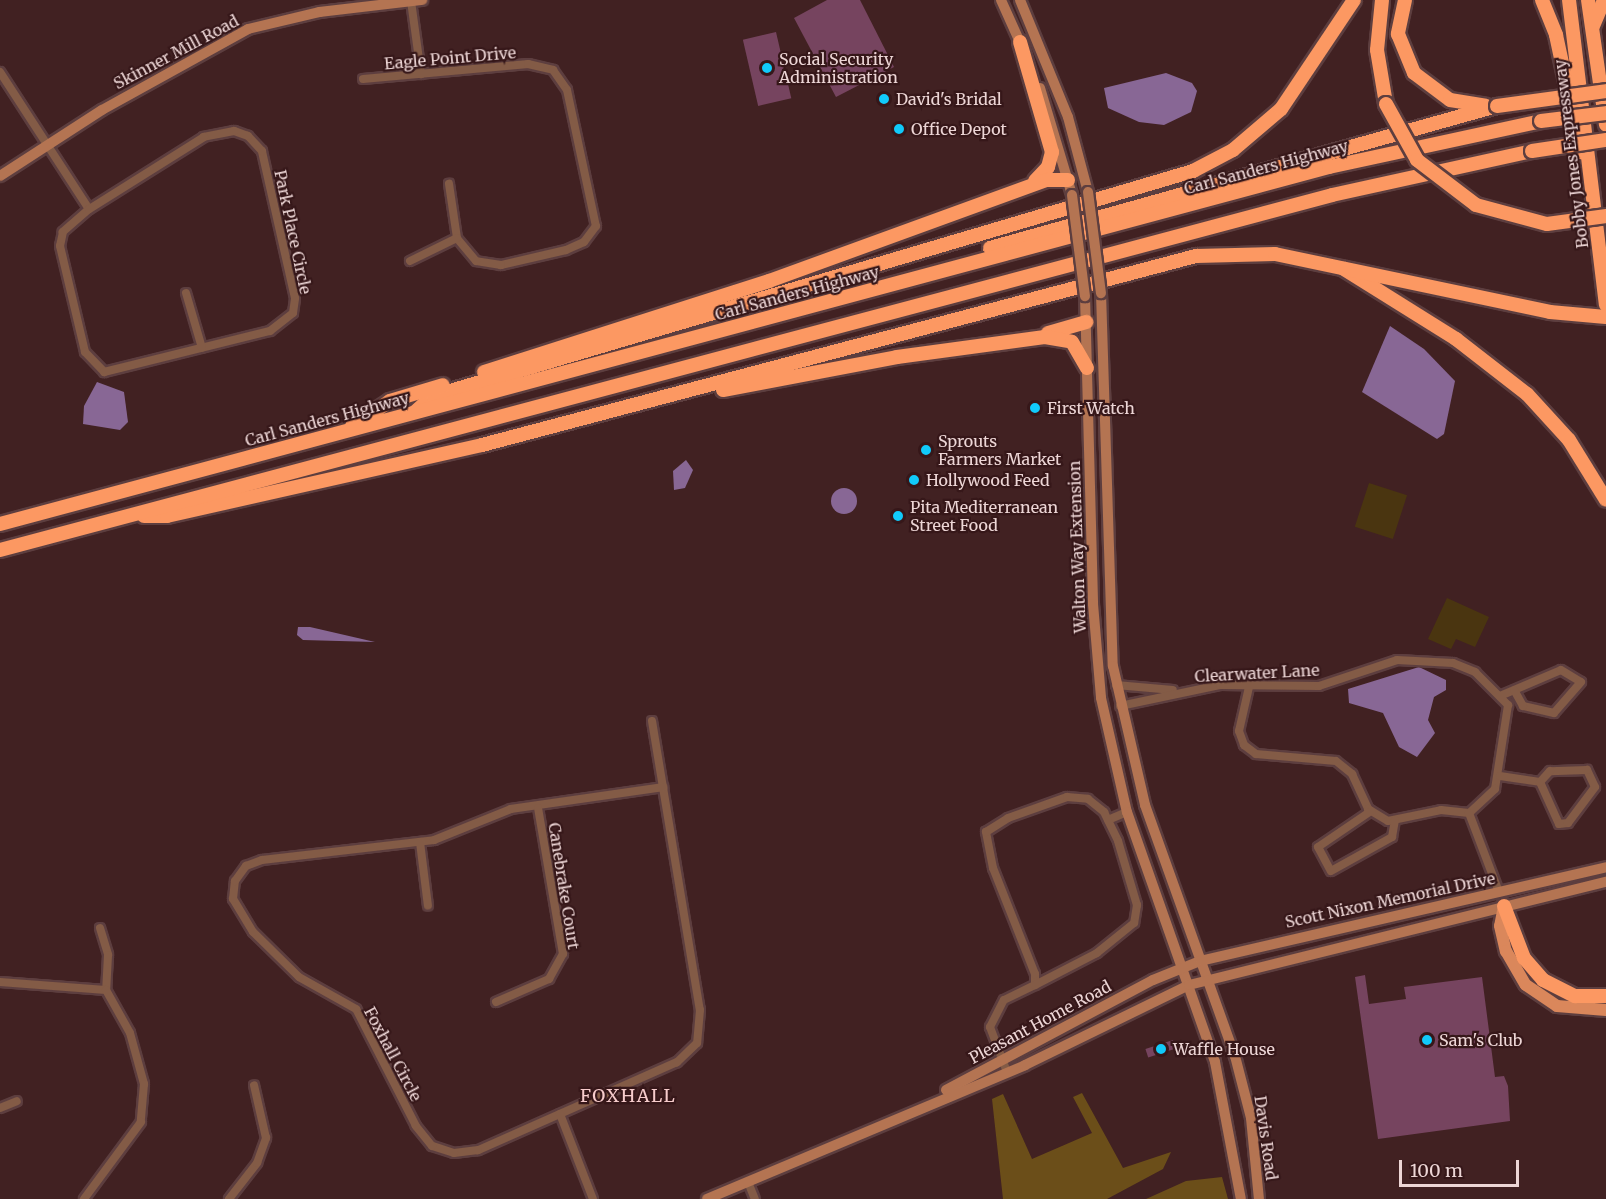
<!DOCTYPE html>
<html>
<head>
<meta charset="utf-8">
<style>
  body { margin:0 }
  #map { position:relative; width:1606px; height:1199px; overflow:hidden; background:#412122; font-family:Merriweather,serif }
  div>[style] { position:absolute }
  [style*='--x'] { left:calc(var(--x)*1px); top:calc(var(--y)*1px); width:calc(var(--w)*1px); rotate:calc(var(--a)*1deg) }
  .green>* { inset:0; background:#4a3510; transform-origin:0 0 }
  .forest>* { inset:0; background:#6b4e19 }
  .water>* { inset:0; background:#886795 }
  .round { border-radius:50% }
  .building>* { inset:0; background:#76445f; transform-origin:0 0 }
  .roads { filter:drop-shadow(2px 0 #5d3e3f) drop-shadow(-2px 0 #5d3e3f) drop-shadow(0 2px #5d3e3f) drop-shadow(0 -2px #5d3e3f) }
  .street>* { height:8px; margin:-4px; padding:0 4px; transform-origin:4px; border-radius:4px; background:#835b46 }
  .secondary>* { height:10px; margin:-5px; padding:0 5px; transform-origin:5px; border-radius:5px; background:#b47452 }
  .primary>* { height:12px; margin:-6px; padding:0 6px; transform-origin:6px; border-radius:6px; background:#da875b }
  .highway>* { height:14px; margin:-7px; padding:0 7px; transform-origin:7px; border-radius:7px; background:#fc9862 }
  .bridges { filter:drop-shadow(2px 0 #5d3e3f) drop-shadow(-2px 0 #5d3e3f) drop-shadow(0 2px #5d3e3f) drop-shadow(0 -2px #5d3e3f) }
  .secondary-bridge>* { height:10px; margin:-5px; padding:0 5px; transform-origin:5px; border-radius:5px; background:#b47452 }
  .highway-bridge>* { height:14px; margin:-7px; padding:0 7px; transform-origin:7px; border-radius:7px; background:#fc9862 }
  .dots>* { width:16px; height:16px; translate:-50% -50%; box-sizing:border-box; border:3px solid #361719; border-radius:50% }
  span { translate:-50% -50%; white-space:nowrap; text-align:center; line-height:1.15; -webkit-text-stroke:4.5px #361719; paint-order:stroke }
  .street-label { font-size:16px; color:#edd6d6 }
  .poi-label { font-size:16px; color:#edd6d6 }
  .left { translate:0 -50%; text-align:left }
  .neighbourhood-label { font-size:18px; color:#f7cccc; letter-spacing:1.5px }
  .scale { position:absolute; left:1399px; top:1160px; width:120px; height:27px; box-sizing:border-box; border:3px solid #edd6d6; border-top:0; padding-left:8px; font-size:18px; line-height:21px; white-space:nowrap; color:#edd6d6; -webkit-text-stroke:4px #361719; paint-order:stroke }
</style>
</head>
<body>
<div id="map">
  <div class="green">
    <div style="left:1369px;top:483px;width:40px;height:46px;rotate:18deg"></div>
    <div style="clip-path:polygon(1447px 598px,1489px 617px,1475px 647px,1456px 639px,1451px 649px,1428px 639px)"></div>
  </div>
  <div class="forest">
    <div style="clip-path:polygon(1082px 1093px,1123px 1168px,1171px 1152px,1163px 1169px,1107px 1199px,1003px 1199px,992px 1099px,1003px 1094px,1032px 1159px,1092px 1133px,1073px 1097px)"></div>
    <div style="clip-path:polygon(1222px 1177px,1228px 1199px,1146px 1199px,1186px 1181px)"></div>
  </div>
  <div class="water">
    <div style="clip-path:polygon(1166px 73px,1192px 83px,1197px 91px,1191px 112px,1164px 125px,1139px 122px,1108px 108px,1104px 88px)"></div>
    <div style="clip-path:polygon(1390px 326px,1424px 349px,1455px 381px,1444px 434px,1437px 439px,1362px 392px)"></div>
    <div style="clip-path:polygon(97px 382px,124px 392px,128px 422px,120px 430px,83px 424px,84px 406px)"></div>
    <div style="clip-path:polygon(686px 460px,693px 470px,685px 488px,674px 490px,673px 471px)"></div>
    <div class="round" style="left:831px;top:488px;width:26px;height:26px"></div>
    <div style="clip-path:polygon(298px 627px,310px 627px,375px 642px,303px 640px,297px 635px)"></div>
    <div style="clip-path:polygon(1419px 667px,1446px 680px,1446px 690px,1434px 697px,1428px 720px,1435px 733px,1417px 757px,1399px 747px,1383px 713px,1349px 703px,1348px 689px)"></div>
  </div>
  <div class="building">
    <div style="clip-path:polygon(827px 0,860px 0,894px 67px,836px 97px,794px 18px)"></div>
    <div style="left:776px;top:32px;width:68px;height:34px;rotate:77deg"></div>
    <div style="clip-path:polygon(1365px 975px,1369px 1004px,1406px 999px,1404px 987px,1482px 977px,1495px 1077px,1504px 1076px,1508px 1086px,1510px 1121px,1378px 1139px,1355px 977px)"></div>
    <div style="left:1173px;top:1040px;width:9px;height:29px;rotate:72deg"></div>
  </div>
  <div class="roads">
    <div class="street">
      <div style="--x:411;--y:1;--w:74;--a:82.2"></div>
      <div style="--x:0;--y:72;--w:163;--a:57"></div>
      <div style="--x:89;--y:209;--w:35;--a:139"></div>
      <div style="--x:63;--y:232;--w:14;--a:102"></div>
      <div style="--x:60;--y:246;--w:109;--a:76.7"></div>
      <div style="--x:85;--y:352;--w:28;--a:46"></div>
      <div style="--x:104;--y:372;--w:171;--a:-13.9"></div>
      <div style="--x:270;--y:331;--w:29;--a:-38"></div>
      <div style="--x:293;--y:313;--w:15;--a:-82"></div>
      <div style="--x:295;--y:298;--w:151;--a:-102.7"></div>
      <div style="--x:262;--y:151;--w:21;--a:-133"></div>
      <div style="--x:248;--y:136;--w:15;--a:-160"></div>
      <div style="--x:234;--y:131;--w:31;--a:169"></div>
      <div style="--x:204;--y:137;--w:136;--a:147.9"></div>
      <div style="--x:363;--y:79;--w:166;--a:-5.2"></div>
      <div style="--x:528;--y:64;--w:26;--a:13"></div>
      <div style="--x:553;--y:70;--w:24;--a:55"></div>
      <div style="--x:567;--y:90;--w:139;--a:78"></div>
      <div style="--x:596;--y:226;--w:20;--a:127"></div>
      <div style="--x:584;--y:242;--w:20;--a:156"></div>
      <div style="--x:566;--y:250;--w:67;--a:167"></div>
      <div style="--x:501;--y:265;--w:25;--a:-171"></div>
      <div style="--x:476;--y:261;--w:30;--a:-130"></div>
      <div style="--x:457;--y:238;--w:55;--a:-98.4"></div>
      <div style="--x:410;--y:261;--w:52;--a:-26.1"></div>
      <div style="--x:186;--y:293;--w:57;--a:73.8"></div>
      <div style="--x:1116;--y:685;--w:57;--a:5"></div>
      <div style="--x:1249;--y:687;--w:45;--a:102.8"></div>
      <div style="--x:1239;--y:731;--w:15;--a:70"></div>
      <div style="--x:1244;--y:745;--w:15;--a:37"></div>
      <div style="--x:1256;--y:754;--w:80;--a:5"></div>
      <div style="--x:1336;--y:761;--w:21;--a:39"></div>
      <div style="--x:1352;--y:774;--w:38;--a:65"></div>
      <div style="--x:1368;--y:809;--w:23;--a:31"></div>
      <div style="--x:1388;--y:821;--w:54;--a:-11.7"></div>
      <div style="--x:1441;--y:810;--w:28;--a:6"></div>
      <div style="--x:1500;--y:696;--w:66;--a:-23.1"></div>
      <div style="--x:1561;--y:670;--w:23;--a:31"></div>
      <div style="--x:1581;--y:682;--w:41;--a:131.1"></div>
      <div style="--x:1554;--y:713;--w:32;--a:-167"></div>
      <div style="--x:1523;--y:706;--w:18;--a:-119"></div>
      <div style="--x:1120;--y:706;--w:102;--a:-11.9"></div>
      <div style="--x:1220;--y:685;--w:99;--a:0.6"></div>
      <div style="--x:1319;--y:686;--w:82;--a:-18.4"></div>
      <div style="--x:1397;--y:660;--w:56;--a:3.1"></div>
      <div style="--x:1453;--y:663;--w:24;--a:22"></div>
      <div style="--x:1475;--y:672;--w:47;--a:45"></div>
      <div style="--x:1508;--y:705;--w:85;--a:98.8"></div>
      <div style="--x:1495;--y:789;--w:35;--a:137"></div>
      <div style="--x:652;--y:721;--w:293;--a:80.6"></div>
      <div style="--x:700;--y:1010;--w:33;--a:95"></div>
      <div style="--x:697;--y:1043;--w:28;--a:136"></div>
      <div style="--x:677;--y:1062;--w:218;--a:156.1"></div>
      <div style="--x:478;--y:1150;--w:24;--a:173"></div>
      <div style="--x:454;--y:1153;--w:23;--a:-162"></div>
      <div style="--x:432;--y:1146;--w:26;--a:-129"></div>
      <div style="--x:416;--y:1126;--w:131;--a:-117.1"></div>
      <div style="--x:356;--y:1009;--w:65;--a:-150.7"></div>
      <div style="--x:299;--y:977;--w:64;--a:-135.6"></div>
      <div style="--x:253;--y:932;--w:39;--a:-121"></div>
      <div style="--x:233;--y:899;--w:18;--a:-84"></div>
      <div style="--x:235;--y:881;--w:19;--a:-54"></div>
      <div style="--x:246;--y:866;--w:17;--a:-21"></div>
      <div style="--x:262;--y:860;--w:173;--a:-6.6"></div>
      <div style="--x:434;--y:840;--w:83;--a:-21.9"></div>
      <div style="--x:511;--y:809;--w:154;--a:-8.2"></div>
      <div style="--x:1500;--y:776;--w:40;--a:8.5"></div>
      <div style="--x:1540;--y:782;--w:46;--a:65.7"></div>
      <div style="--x:1559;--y:824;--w:9;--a:-6"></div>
      <div style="--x:1568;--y:823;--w:45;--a:-53.1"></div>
      <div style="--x:1595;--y:787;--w:19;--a:-115"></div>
      <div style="--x:1587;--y:770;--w:37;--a:178"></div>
      <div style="--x:1550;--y:771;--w:15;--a:132"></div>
      <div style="--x:1371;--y:811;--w:64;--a:145.8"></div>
      <div style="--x:1318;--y:847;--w:27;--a:62"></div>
      <div style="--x:1331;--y:871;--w:70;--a:-29.1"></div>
      <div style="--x:1392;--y:837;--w:17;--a:-80"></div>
      <div style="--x:1469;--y:813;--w:85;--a:69.2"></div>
      <div style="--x:1108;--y:820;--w:21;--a:-23"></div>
      <div style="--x:420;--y:842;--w:64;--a:82.9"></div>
      <div style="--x:100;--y:928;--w:28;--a:73"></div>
      <div style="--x:108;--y:955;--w:35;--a:93"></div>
      <div style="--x:0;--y:982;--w:106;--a:4.3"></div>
      <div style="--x:106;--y:990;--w:49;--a:60.8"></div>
      <div style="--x:130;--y:1033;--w:53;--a:74.6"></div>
      <div style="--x:144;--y:1084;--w:38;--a:95"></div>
      <div style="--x:141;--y:1122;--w:96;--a:126.5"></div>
      <div style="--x:496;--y:1002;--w:58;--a:-23.5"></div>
      <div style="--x:549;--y:979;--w:29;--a:-61"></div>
      <div style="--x:563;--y:954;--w:148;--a:-99.7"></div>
      <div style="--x:1007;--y:1072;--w:48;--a:-110.7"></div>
      <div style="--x:990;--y:1027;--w:30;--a:-63"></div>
      <div style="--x:1004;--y:1000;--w:34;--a:-26"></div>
      <div style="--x:1035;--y:985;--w:11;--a:-90"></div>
      <div style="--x:1035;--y:974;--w:114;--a:-111.6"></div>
      <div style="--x:993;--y:868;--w:37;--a:-101"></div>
      <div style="--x:986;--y:832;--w:26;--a:-32"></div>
      <div style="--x:1008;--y:818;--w:63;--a:-19.6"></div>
      <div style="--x:1067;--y:797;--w:21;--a:5"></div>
      <div style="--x:1088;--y:799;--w:21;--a:39"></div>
      <div style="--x:1104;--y:812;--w:32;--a:64"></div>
      <div style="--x:1118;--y:841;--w:67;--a:73.5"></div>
      <div style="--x:1137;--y:905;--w:18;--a:99"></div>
      <div style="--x:1134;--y:923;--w:48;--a:141"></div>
      <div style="--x:1097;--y:953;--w:70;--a:152.7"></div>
      <div style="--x:0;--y:1108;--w:18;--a:-22"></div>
      <div style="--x:560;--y:1114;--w:91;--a:68.8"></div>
      <div style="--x:748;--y:1182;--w:18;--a:68"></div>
      <div style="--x:229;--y:1199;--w:46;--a:-52.1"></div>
      <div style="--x:257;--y:1163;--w:27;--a:-70"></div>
      <div style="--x:266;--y:1138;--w:54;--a:-102.8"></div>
    </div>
    <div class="secondary">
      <div style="--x:1001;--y:0;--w:54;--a:65.8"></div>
      <div style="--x:1020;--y:0;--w:126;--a:67.7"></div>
      <div style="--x:1068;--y:117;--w:78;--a:75.1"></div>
      <div style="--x:1040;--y:88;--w:112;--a:73.3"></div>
      <div style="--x:0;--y:176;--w:121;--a:-32.9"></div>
      <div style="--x:102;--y:110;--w:167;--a:-29"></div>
      <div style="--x:248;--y:29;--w:74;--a:-13.3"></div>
      <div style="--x:320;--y:12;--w:103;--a:-6.7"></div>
      <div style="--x:1101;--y:293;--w:373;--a:88.2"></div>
      <div style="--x:1113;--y:666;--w:143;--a:77"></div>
      <div style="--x:1145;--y:805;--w:267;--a:70.3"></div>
      <div style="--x:1235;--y:1056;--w:64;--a:75.5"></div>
      <div style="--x:1251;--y:1118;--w:81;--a:84.4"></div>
      <div style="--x:1085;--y:296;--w:308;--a:88.5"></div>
      <div style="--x:1093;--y:604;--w:94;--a:85.1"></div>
      <div style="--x:1101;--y:698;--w:117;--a:77.2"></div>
      <div style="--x:1127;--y:812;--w:265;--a:70.6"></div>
      <div style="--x:1215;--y:1062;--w:139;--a:79.3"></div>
      <div style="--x:946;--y:1090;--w:234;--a:-28"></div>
      <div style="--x:1153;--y:980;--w:51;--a:-22"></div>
      <div style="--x:1200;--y:961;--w:417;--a:-13"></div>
      <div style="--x:707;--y:1199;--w:345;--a:-22.8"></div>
      <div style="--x:1025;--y:1065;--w:182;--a:-26"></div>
      <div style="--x:1189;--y:985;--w:430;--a:-13.9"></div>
    </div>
    <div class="primary">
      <div style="--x:1504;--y:906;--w:20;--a:101"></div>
      <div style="--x:1500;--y:926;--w:26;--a:77"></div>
      <div style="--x:1506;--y:951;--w:39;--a:60"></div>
      <div style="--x:1526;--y:985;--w:37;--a:34"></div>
      <div style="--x:1557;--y:1006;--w:49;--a:4.7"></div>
    </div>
    <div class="highway">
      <div style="--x:1382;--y:0;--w:50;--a:95.7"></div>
      <div style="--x:1377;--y:50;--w:55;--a:80.5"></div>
      <div style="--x:1405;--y:0;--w:35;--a:102"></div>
      <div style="--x:1398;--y:34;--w:42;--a:67.7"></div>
      <div style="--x:1414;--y:73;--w:45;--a:36.9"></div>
      <div style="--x:1450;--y:100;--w:36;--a:9"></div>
      <div style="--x:1542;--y:0;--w:38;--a:68"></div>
      <div style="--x:1556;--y:35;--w:120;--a:77.9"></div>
      <div style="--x:1569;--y:0;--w:307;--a:83.1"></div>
      <div style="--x:1588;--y:0;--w:126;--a:81.8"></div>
      <div style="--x:1593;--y:26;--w:28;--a:-67"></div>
      <div style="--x:1020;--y:42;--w:115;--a:73.8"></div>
      <div style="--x:1052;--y:152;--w:16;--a:105"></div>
      <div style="--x:1048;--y:167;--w:19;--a:133"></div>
      <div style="--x:990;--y:248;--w:527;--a:-15.65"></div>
      <div style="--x:1344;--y:269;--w:132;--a:32"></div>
      <div style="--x:1456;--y:339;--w:90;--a:37.8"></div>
      <div style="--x:1527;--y:394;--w:62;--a:47.6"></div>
      <div style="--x:1569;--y:440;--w:70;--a:58.3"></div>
      <div style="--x:1048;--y:333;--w:40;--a:-16"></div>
      <div style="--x:484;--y:372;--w:299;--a:-17.7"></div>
      <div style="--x:769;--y:281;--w:296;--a:-20"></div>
      <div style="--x:1047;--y:180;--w:21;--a:0"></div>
      <div style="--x:723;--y:390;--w:177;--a:-10.7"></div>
      <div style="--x:897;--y:357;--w:149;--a:-7.7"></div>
      <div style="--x:1045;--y:337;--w:27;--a:10"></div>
      <div style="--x:1072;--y:342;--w:30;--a:60"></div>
      <div style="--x:415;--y:412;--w:24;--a:-42"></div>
      <div style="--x:433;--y:396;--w:793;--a:-16.49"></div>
      <div style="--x:1193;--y:171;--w:45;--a:-27.7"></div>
      <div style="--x:1233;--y:150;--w:63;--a:-40.5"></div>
      <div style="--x:1281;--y:109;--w:131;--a:-56.2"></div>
      <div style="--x:352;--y:426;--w:45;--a:-33.3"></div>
      <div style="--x:390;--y:401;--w:55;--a:-16.8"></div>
      <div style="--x:144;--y:516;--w:23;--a:0"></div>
      <div style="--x:167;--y:516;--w:323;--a:-12.7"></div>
      <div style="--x:482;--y:445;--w:739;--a:-14.83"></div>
      <div style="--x:1196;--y:256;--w:79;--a:-1.5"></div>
      <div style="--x:1275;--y:254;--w:281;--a:11.9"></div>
      <div style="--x:1550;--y:312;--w:56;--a:5.1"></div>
      <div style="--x:0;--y:524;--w:1376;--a:-15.04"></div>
      <div style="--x:1329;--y:167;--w:217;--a:-12.2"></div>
      <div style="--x:0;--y:550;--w:1378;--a:-14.92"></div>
      <div style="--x:1332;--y:195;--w:205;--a:-12.4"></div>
      <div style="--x:1504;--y:906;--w:56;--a:69"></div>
      <div style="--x:1524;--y:958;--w:29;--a:49"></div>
      <div style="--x:1543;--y:980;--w:36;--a:27"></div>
      <div style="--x:1575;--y:996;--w:31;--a:0"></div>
    </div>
  </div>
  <div class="bridges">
    <div class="secondary-bridge">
      <div style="--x:1088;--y:192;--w:102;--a:82.7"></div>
      <div style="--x:1072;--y:195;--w:102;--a:82.7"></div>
    </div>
    <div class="highway-bridge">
      <div style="--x:1386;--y:104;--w:64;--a:61"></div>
      <div style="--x:1417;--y:160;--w:74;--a:37.3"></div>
      <div style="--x:1476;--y:205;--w:73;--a:15"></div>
      <div style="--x:1547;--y:224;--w:60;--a:-7.7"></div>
      <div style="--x:1497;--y:106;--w:110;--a:-7.8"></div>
      <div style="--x:1541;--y:121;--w:65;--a:-7"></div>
      <div style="--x:1532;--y:151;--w:75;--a:-8.5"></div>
    </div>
  </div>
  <div class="dots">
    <div style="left:767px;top:68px;background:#11cafa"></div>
    <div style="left:884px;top:99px;background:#11cafa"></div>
    <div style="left:899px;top:129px;background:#11cafa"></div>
    <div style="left:1035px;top:408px;background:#11cafa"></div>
    <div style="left:926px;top:450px;background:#11cafa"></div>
    <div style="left:914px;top:480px;background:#11cafa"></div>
    <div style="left:898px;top:516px;background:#11cafa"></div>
    <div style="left:1427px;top:1040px;background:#11cafa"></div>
    <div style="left:1161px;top:1049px;background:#11cafa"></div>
  </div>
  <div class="street-label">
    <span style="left:176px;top:52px;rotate:-28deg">Skinner Mill Road</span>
    <span style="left:450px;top:58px;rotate:-5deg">Eagle Point Drive</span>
    <span style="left:1571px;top:154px;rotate:-97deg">Bobby Jones Expressway</span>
    <span style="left:1266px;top:167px;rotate:-15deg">Carl Sanders Highway</span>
    <span style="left:293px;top:232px;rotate:78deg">Park Place Circle</span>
    <span style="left:797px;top:293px;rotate:-15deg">Carl Sanders Highway</span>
    <span style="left:327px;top:419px;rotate:-15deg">Carl Sanders Highway</span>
    <span style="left:1077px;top:547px;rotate:-92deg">Walton Way Extension</span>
    <span style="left:1257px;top:673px;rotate:-3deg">Clearwater Lane</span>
    <span style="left:564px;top:886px;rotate:81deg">Canebrake Court</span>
    <span style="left:1390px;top:900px;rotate:-12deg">Scott Nixon Memorial Drive</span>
    <span style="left:1040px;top:1022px;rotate:-28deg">Pleasant Home Road</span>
    <span style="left:393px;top:1054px;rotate:62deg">Foxhall Circle</span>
    <span style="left:1266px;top:1138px;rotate:82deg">Davis Road</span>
  </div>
  <div class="poi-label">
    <span class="left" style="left:779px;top:68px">Social Security<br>Administration</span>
    <span class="left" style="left:896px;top:99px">David's Bridal</span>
    <span class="left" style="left:911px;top:129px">Office Depot</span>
    <span class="left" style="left:1047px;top:408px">First Watch</span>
    <span class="left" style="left:938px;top:450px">Sprouts<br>Farmers Market</span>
    <span class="left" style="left:926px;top:480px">Hollywood Feed</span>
    <span class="left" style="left:910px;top:516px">Pita Mediterranean<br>Street Food</span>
    <span class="left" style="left:1439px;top:1040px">Sam's Club</span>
    <span class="left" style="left:1173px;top:1049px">Waffle House</span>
  </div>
  <div class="neighbourhood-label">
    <span style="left:628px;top:1096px">FOXHALL</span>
  </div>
  <div class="scale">100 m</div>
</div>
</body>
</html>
